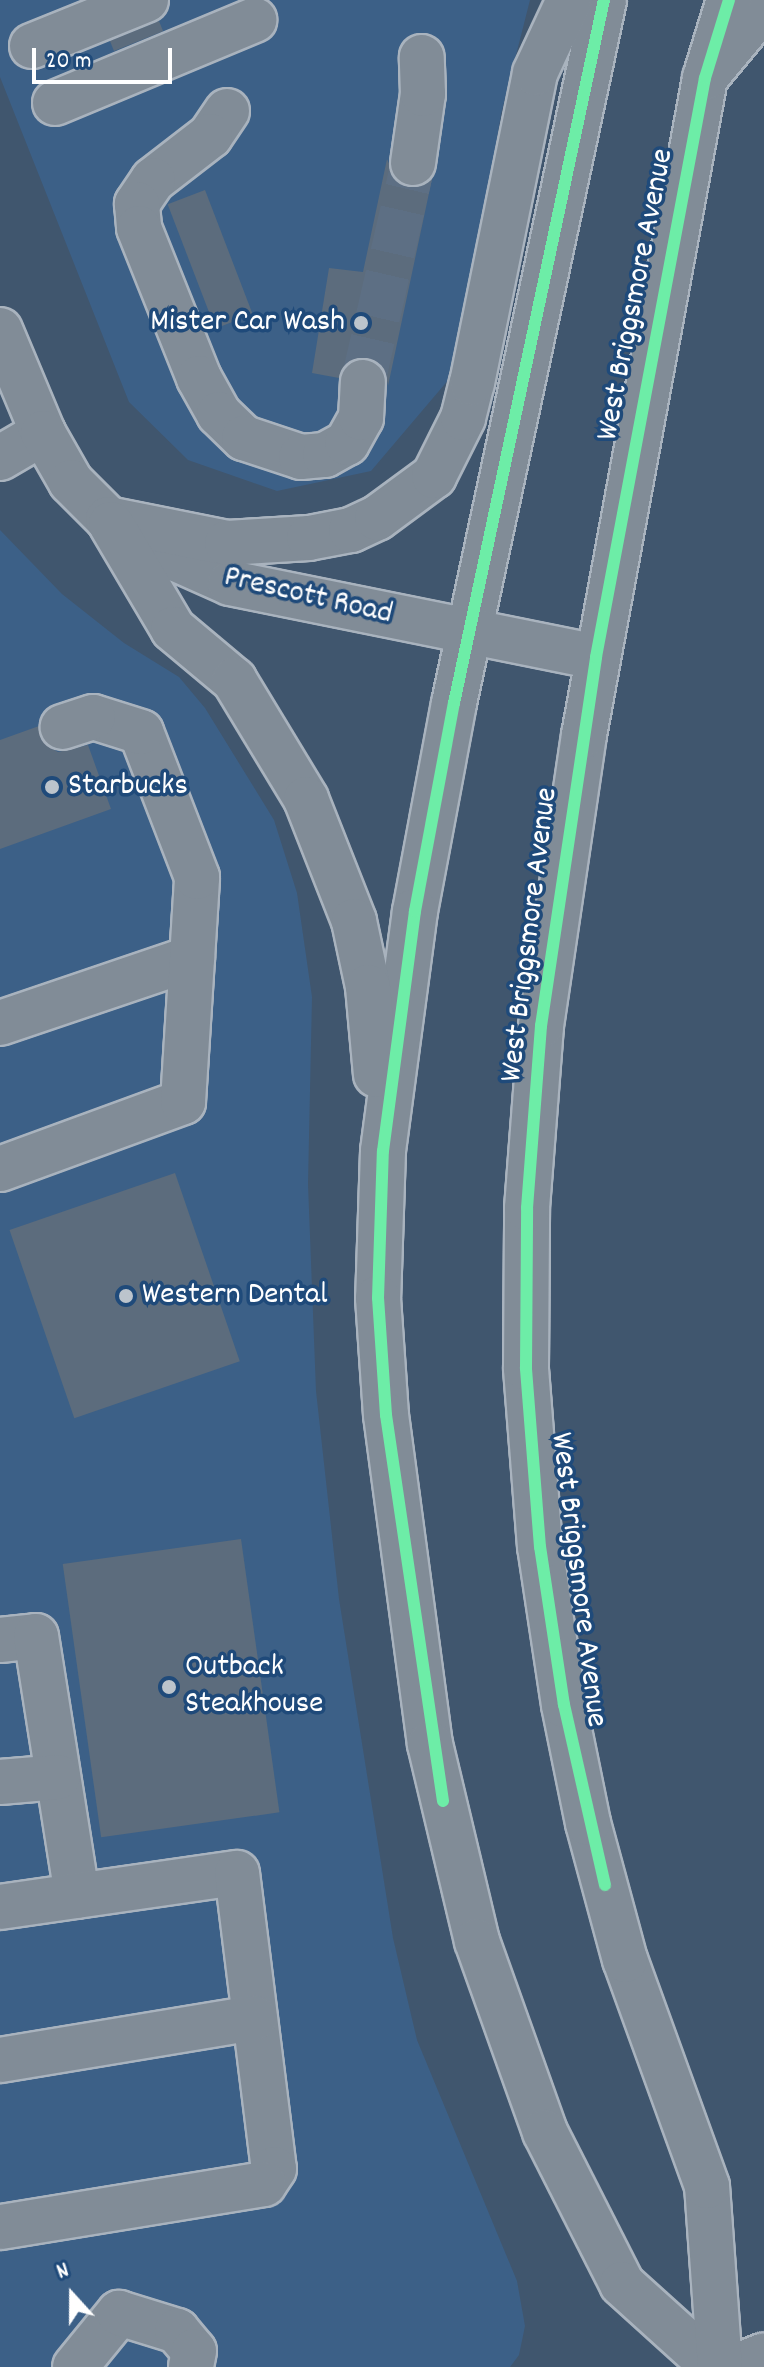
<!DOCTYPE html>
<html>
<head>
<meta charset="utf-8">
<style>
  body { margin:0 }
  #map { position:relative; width:764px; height:2367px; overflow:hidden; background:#40566e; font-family:Dekko,sans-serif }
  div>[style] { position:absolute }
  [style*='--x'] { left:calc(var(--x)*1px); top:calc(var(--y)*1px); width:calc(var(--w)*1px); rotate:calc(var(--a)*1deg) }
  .built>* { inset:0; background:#3c6087 }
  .building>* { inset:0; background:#5c6c7d; transform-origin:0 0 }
  .minor-tunnel>* { height:44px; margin-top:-22px; transform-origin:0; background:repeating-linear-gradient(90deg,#5d6f84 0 44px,transparent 0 66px) }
  .roads { filter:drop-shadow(2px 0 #a9b3be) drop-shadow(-2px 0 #a9b3be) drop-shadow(0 2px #a9b3be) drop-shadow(0 -2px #a9b3be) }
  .minor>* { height:44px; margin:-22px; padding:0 22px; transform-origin:22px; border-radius:22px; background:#818c97 }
  .major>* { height:44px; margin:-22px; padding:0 22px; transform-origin:22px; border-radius:22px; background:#818c97 }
  .cycleway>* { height:12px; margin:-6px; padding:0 6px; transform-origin:6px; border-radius:6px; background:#6deda7 }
  .dots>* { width:22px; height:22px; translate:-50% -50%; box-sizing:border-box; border:4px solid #1f4a7a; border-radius:50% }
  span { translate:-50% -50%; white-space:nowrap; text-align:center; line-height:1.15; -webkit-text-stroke:7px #1f4a7a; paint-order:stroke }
  .street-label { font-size:32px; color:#fff }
  .poi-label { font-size:32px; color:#fff }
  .right { translate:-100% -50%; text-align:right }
  .left { translate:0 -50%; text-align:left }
  .north { position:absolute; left:32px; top:2255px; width:80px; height:80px; -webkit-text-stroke:6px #1f4a7a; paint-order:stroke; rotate:339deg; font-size:22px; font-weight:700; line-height:32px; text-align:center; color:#fff }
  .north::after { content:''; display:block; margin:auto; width:28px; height:36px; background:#fff; clip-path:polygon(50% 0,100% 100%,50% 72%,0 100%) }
  .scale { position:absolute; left:32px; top:48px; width:140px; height:36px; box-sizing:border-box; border:4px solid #fff; border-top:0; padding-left:10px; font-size:24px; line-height:28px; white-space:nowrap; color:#fff; -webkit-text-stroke:6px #1f4a7a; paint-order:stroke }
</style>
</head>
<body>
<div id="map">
  <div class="built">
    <div style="clip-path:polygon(0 0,530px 0,501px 114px,461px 365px,371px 471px,277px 491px,188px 460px,129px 402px,0 77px)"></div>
    <div style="clip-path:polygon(0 530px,62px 594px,124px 643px,179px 677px,205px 708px,274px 820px,297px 893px,312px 997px,308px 1184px,316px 1391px,339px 1599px,393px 1938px,417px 2040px,517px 2281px,525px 2326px,519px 2355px,510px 2367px,0 2367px)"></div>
  </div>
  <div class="building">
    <div style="left:159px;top:21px;width:11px;height:53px;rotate:68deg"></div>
    <div style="clip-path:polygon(387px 159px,398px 183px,410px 188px,432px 179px,388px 386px,385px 370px,365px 357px,351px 360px,339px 378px,312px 373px,329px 268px,363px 272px)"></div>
    <div style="left:205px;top:190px;width:133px;height:40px;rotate:69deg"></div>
    <div style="clip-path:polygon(39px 726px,46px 745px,58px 752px,88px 745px,111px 809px,0 849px,0 740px)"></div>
    <div style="left:175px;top:1173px;width:199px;height:175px;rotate:71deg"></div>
    <div style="left:241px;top:1539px;width:276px;height:180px;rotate:82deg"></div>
  </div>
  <div class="minor-tunnel">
    <div style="--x:363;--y:382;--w:225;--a:-77.1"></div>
  </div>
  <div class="roads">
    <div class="minor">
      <div style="--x:32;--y:46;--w:123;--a:-22"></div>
      <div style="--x:705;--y:78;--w:92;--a:-50.3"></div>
      <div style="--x:55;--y:103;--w:216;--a:-22.6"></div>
      <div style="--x:227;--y:111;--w:30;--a:124"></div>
      <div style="--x:210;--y:136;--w:72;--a:142.3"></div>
      <div style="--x:153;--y:180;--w:29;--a:124"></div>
      <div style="--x:137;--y:204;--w:24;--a:85"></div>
      <div style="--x:139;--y:228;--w:162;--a:68.2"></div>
      <div style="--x:199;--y:378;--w:41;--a:60.9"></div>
      <div style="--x:219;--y:414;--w:35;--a:44"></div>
      <div style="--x:244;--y:438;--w:60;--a:18.4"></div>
      <div style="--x:301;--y:457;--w:24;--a:-5"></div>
      <div style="--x:325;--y:455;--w:25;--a:-29"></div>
      <div style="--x:347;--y:443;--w:29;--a:-61"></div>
      <div style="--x:361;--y:418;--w:36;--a:-87"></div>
      <div style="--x:413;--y:163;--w:70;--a:-81.8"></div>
      <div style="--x:423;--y:94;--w:37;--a:-92"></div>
      <div style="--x:0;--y:458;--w:50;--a:-30.2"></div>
      <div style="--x:0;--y:1023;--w:203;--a:-18.7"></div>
      <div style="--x:0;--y:1169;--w:195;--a:-20.1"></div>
      <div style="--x:183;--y:1102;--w:225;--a:-86.4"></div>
      <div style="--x:197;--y:877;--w:155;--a:-111.1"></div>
      <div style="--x:141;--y:732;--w:50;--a:-162.6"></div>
      <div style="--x:93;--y:717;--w:32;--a:162"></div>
      <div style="--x:0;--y:1640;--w:36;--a:-6"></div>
      <div style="--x:36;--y:1636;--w:263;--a:81"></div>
      <div style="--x:0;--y:1782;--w:58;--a:-4.9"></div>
      <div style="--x:0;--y:1907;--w:239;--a:-8.2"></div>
      <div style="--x:237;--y:1873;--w:298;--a:82.9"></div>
      <div style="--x:274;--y:2169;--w:18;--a:124"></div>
      <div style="--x:264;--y:2184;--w:267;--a:170.7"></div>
      <div style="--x:0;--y:2060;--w:258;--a:-9.4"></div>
      <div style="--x:75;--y:2367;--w:70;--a:-50.8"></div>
      <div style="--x:119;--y:2313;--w:61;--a:17.2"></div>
      <div style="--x:177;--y:2331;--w:26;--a:50"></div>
      <div style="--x:194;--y:2351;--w:16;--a:101"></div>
      <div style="--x:735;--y:2367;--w:31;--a:-22"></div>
    </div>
    <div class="major">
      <div style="--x:604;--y:0;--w:719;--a:102.04"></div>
      <div style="--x:454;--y:703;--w:212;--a:100.6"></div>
      <div style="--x:415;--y:911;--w:242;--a:97.6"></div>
      <div style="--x:383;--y:1151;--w:147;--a:91.9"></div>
      <div style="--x:378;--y:1298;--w:117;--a:86.1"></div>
      <div style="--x:386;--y:1415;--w:332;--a:82.4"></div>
      <div style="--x:430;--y:1744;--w:203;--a:76.6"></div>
      <div style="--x:477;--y:1941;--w:203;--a:70.4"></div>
      <div style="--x:545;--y:2132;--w:170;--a:63.1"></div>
      <div style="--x:622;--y:2284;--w:124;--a:42.1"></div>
      <div style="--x:0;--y:330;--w:112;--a:67.3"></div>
      <div style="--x:43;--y:433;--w:56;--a:60.3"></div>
      <div style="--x:71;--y:482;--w:52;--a:45"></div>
      <div style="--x:108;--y:519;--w:79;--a:30.5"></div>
      <div style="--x:176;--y:559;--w:59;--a:24"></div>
      <div style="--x:230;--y:583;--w:373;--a:11.4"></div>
      <div style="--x:108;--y:519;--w:121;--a:11.4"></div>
      <div style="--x:227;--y:543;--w:82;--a:-3.5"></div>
      <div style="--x:309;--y:538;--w:43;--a:-10.8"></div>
      <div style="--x:351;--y:530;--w:29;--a:-25"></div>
      <div style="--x:377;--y:518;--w:71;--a:-36.4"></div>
      <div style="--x:434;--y:476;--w:65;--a:-63.4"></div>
      <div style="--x:463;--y:418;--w:36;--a:-76"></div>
      <div style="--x:472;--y:383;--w:316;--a:-78.5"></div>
      <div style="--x:535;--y:73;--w:81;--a:-65"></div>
      <div style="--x:111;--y:524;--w:122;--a:59.4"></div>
      <div style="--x:173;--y:629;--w:80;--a:39.9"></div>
      <div style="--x:234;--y:680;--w:139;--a:58.8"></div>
      <div style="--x:306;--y:799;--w:131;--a:68.5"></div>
      <div style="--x:354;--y:921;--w:67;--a:78"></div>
      <div style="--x:368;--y:987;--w:88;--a:84.8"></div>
      <div style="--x:720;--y:2367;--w:181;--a:-94.1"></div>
      <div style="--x:707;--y:2186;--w:240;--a:-109.9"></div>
      <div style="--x:625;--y:1960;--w:142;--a:-105.1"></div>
      <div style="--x:588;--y:1823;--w:120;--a:-101.5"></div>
      <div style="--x:564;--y:1705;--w:160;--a:-98.6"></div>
      <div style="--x:540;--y:1547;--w:180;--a:-94.5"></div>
      <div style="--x:526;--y:1368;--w:160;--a:-89.6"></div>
      <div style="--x:527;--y:1208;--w:183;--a:-85.6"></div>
      <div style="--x:541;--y:1026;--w:294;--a:-81.6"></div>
      <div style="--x:584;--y:735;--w:668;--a:-79.56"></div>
      <div style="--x:705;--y:78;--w:82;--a:-72.9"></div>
    </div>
  </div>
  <div class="cycleway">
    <div style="--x:443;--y:1801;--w:390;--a:-98.4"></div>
    <div style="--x:386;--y:1415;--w:117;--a:-93.9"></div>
    <div style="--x:378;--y:1298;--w:147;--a:-88.1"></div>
    <div style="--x:383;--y:1151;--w:242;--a:-82.4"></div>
    <div style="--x:415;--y:911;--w:212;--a:-79.4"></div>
    <div style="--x:454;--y:703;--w:719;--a:-77.96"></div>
    <div style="--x:605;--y:1885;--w:185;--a:-102.8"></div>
    <div style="--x:564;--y:1705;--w:160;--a:-98.6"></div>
    <div style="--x:540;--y:1547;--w:180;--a:-94.5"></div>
    <div style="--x:526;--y:1368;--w:160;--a:-89.6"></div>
    <div style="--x:527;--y:1208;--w:183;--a:-85.6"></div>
    <div style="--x:541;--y:1026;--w:373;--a:-81.5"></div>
    <div style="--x:596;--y:657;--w:589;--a:-79.34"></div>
    <div style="--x:705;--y:78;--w:82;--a:-72.9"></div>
  </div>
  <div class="dots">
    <div style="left:361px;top:323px;background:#bcc4cc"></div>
    <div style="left:52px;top:787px;background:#bcc4cc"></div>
    <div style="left:126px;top:1296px;background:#bcc4cc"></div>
    <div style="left:169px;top:1687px;background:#bcc4cc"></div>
  </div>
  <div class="street-label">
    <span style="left:637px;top:295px;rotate:-79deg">West Briggsmore Avenue</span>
    <span style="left:308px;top:597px;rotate:13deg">Prescott Road</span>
    <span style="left:531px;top:935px;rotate:-83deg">West Briggsmore Avenue</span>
    <span style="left:577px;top:1580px;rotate:83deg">West Briggsmore Avenue</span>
  </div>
  <div class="poi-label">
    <span class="right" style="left:345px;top:323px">Mister Car Wash</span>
    <span class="left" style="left:68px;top:787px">Starbucks</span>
    <span class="left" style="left:142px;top:1296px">Western Dental</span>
    <span class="left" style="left:185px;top:1687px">Outback<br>Steakhouse</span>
  </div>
  <div class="north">N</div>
  <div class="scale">20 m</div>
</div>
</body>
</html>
